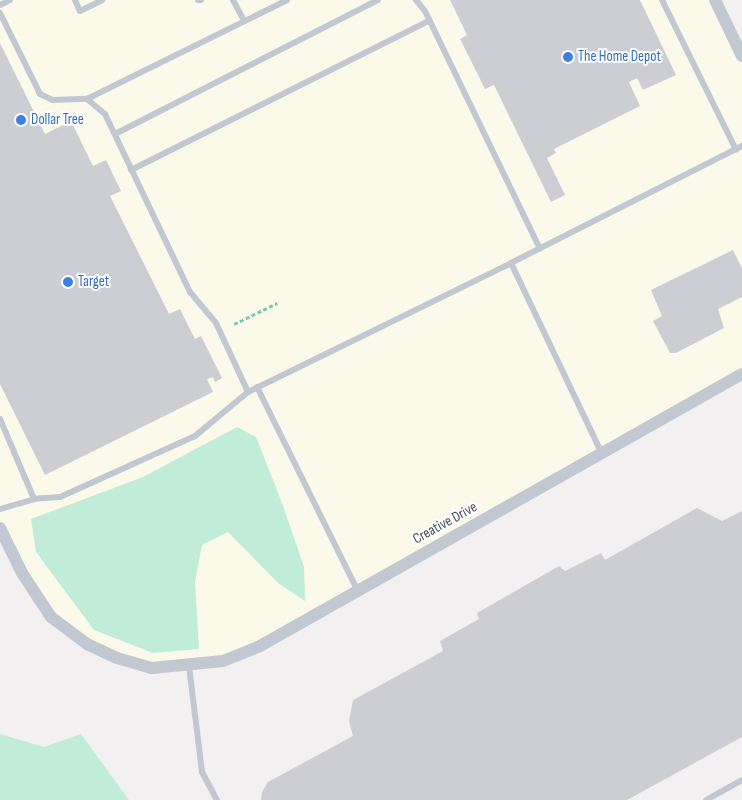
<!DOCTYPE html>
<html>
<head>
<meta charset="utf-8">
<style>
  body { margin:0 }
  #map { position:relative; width:742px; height:800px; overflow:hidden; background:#f2f0f0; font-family:"Sofia Sans Condensed",sans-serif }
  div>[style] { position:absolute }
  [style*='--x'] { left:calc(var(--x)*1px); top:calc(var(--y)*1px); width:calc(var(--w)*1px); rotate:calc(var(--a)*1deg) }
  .commercial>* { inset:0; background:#fbf9ea }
  .green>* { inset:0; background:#c1edd8 }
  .building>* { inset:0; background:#cdced4 }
  .path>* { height:2.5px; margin-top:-1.25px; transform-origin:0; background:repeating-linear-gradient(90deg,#7ac9ae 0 4px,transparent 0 6.5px) }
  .service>* { height:6px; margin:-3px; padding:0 3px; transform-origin:3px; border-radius:3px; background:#c1c8d1 }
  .minor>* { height:12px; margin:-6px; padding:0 6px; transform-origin:6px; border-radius:6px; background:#c1c8d1 }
  .dots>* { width:14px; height:14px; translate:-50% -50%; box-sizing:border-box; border:2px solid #fff; border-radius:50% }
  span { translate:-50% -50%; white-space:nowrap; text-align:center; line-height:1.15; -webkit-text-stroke:4px #fff; paint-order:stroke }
  .shop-label { font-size:15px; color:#366cbe }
  .left { translate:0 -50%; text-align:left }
  .street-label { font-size:15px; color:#48505c }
</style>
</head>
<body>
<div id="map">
  <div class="commercial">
    <div style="clip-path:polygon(0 0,715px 0,742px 56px,742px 374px,260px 646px,189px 666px,117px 658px,51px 617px,0 528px)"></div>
  </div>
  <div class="green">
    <div style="clip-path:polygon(237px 427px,256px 437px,282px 503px,304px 567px,305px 601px,278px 583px,228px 532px,202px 545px,195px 582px,199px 649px,153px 653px,94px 630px,36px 552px,31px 519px,143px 477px)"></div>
    <div style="clip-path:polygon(0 734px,44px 747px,81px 734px,129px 800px,0 800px)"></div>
  </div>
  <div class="building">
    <div style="clip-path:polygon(450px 0,640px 0,676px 75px,643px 90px,637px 78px,629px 82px,640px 106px,554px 149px,556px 153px,547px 158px,565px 195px,551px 202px,494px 85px,485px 89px,460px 39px,467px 35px)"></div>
    <div style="clip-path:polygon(0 43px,45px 134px,71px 121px,93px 166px,106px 160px,121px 191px,110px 196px,169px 314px,180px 309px,195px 339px,201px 336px,222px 378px,215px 382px,213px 377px,207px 379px,213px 392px,45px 475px,0 384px)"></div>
    <div style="clip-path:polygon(733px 250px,742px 268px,742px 297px,718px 309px,724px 328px,676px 353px,670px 353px,653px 321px,662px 316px,651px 290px)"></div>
    <div style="clip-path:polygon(697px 508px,722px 521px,742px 511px,742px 737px,627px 800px,261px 800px,262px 792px,268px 782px,353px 736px,349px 721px,353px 700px,443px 651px,440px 641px,479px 619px,477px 613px,559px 566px,565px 571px,601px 553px,605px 560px)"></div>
  </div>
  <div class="path">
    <div style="--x:234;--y:324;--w:48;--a:-26"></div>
  </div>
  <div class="service">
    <div style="--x:75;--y:0;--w:12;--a:66"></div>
    <div style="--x:80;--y:11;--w:25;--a:-26"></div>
    <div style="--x:198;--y:0;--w:3;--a:0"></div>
    <div style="--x:233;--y:0;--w:24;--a:62"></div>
    <div style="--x:416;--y:0;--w:14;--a:51"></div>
    <div style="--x:425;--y:11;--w:264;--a:64.2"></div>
    <div style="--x:662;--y:0;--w:167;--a:63.7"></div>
    <div style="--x:0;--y:5;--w:11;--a:-27"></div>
    <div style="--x:0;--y:13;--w:90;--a:63.7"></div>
    <div style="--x:40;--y:94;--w:14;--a:25"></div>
    <div style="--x:53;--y:100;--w:34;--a:-2"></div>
    <div style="--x:87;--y:99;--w:23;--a:40"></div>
    <div style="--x:105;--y:114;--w:197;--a:64.5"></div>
    <div style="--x:190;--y:292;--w:40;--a:50"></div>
    <div style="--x:216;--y:323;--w:76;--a:65.1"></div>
    <div style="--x:248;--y:392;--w:69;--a:140.3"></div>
    <div style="--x:195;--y:436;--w:148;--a:155.7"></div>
    <div style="--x:60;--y:497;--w:26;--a:176"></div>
    <div style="--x:34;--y:499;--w:87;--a:-113"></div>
    <div style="--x:87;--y:99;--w:223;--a:-26.3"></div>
    <div style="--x:115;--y:134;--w:295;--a:-27"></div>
    <div style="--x:131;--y:170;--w:333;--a:-26.6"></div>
    <div style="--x:511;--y:263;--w:259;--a:-26.9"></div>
    <div style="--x:257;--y:387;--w:228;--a:63.7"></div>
    <div style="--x:248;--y:392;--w:293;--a:-26.1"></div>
    <div style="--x:511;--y:263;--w:212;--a:64.5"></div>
    <div style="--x:0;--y:509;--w:35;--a:-16"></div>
    <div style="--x:189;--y:666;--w:107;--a:83"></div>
    <div style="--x:202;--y:772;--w:32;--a:62"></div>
    <div style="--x:706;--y:800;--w:41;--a:-29.1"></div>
  </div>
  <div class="minor">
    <div style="--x:715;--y:0;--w:62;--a:64.3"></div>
    <div style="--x:0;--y:528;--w:50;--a:63.9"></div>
    <div style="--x:22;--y:573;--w:53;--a:56.6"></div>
    <div style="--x:51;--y:617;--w:45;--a:36.9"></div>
    <div style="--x:87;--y:644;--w:33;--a:25"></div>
    <div style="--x:117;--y:658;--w:36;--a:16"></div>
    <div style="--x:152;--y:668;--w:71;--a:-5.6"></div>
    <div style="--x:223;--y:661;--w:40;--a:-22"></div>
    <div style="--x:260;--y:646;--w:553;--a:-29.44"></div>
  </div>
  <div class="dots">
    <div style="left:568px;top:57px;background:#3f7fe0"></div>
    <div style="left:21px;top:120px;background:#3f7fe0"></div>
    <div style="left:68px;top:282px;background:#3f7fe0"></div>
  </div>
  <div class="shop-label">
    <span class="left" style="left:578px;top:57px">The Home Depot</span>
    <span class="left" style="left:31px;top:120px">Dollar Tree</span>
    <span class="left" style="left:78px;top:282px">Target</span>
  </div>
  <div class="street-label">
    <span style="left:445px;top:523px;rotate:-29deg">Creative Drive</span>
  </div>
</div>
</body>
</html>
